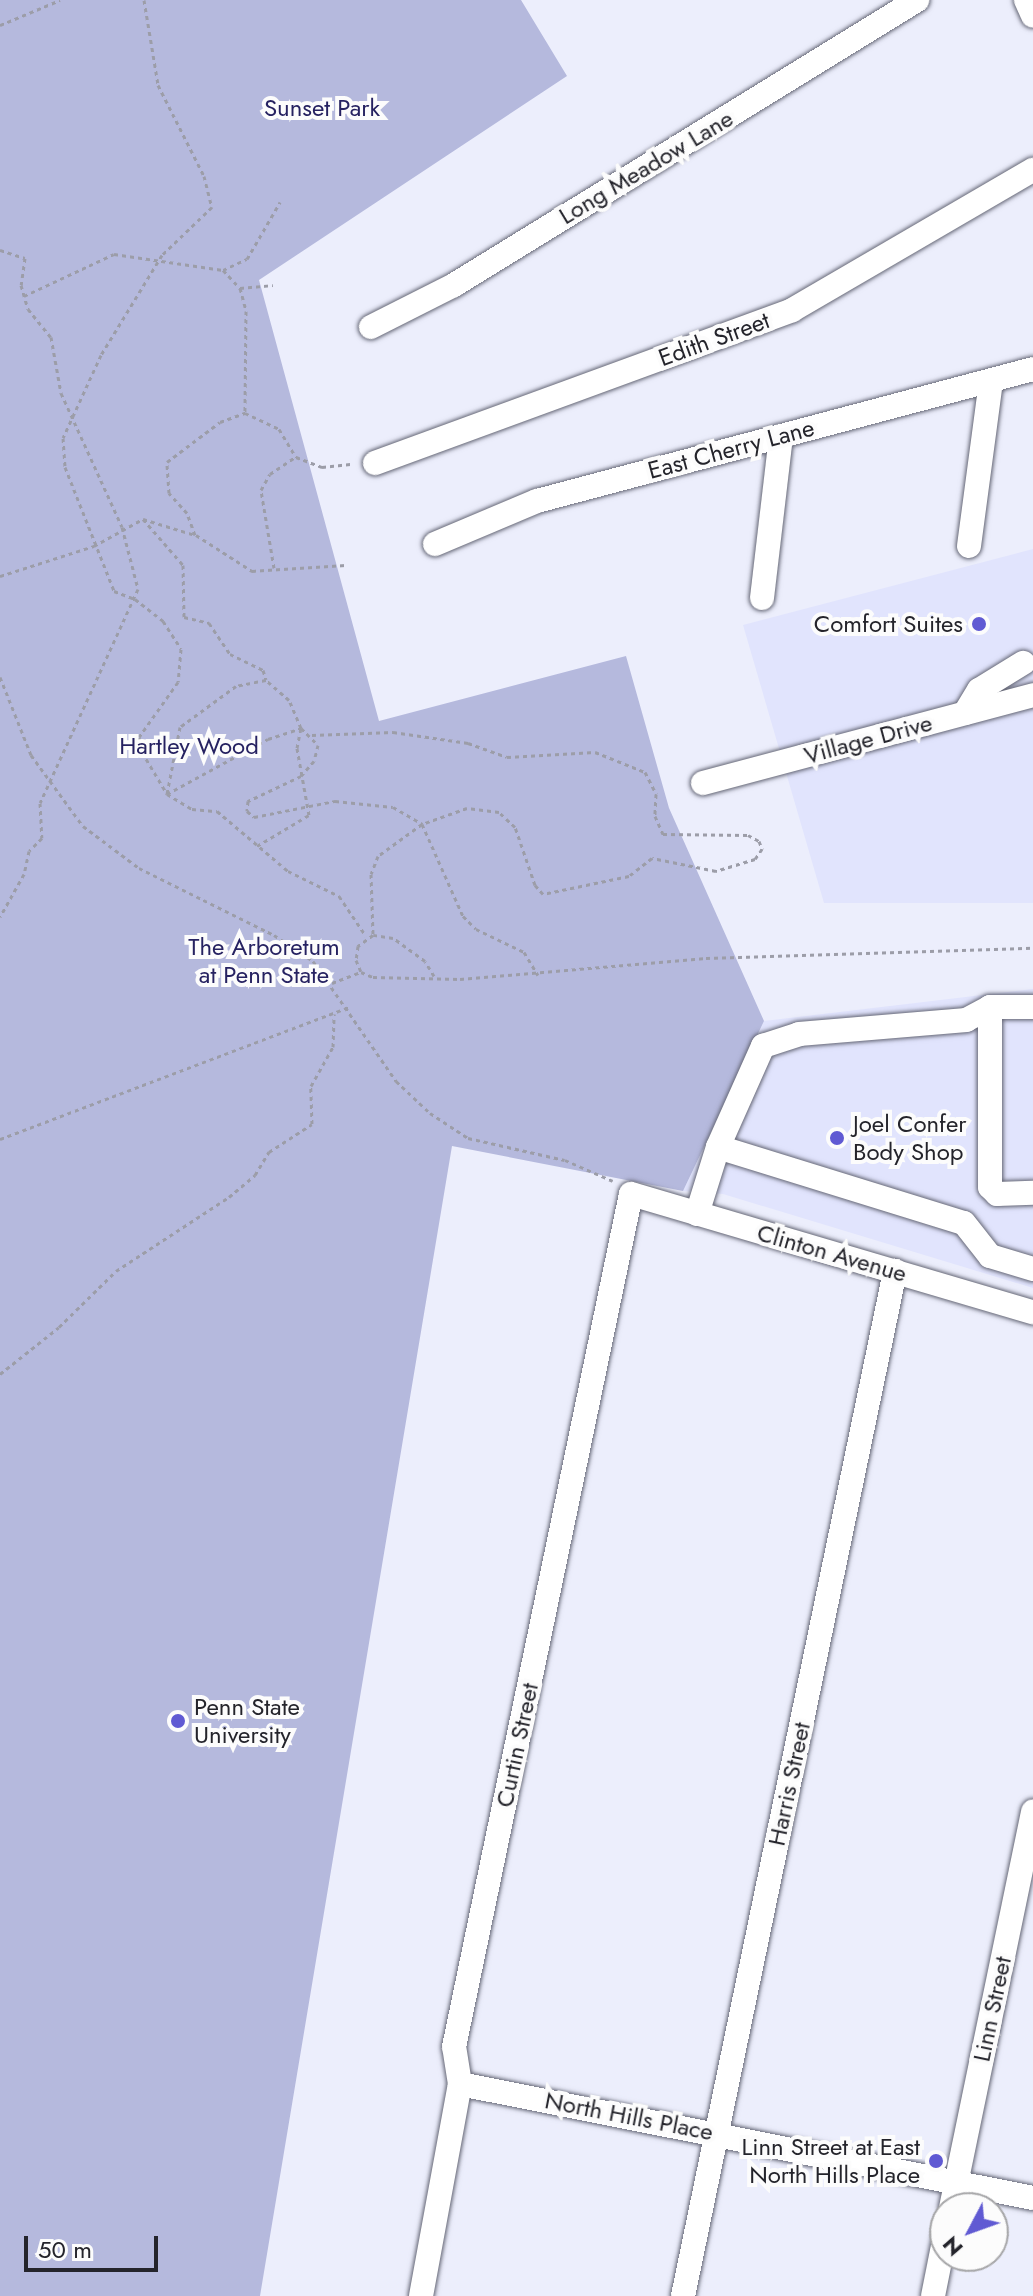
<!DOCTYPE html>
<style>
body{margin:0}
#map{position:relative;width:1033px;height:2296px;overflow:hidden;background:#eceefc;font-family:Jost,sans-serif}
div>[style]{position:absolute}
[style*='--x']{left:calc(var(--x)*1px);top:calc(var(--y)*1px);width:calc(var(--w)*1px);rotate:calc(var(--a)*1deg)}
.built>*{inset:0;background:#e1e4fd}
.green>*{inset:0;background:#b5b9dd}
.path>*{height:3px;margin-top:-1.5px;transform-origin:0;background:repeating-linear-gradient(90deg,#9c9da8 0 4px,transparent 0 8px)}
.roads{filter:drop-shadow(0 0 2px #656776) drop-shadow(0 0 2px #656776)}
.minor>*{height:24px;margin:-12px;padding:0 12px;transform-origin:12px;border-radius:12px;background:#fff}
.dots>*{width:22px;height:22px;translate:-50% -50%;box-sizing:border-box;border:4px solid #fcfcfc;border-radius:50%}
span{translate:-50% -50%;white-space:nowrap;text-align:center;line-height:1.15;-webkit-text-stroke:8px #fcfcfc;paint-order:stroke}
.park-label{font-size:24px;color:#262261}
.street-label{font-size:24px;color:#24242b}
.poi-label{font-size:24px;color:#24242b}
.right{translate:-100% -50%;text-align:right}
.left{translate:0 -50%;text-align:left}
.north{position:absolute;left:929px;top:2192px;width:80px;height:80px;box-sizing:border-box;background:#fcfcfc;border:2px solid #a6a6a8;border-radius:50%;rotate:229deg;font-size:22px;font-weight:700;line-height:32px;text-align:center;color:#24242b}
.north::after{content:'';display:block;margin:auto;width:28px;height:36px;background:#605ad3;clip-path:polygon(50% 0,100% 100%,50% 72%,0 100%)}
.scale{position:absolute;left:24px;top:2236px;width:134px;height:36px;box-sizing:border-box;border:4px solid #24242b;border-top:0;padding-left:10px;font-size:24px;line-height:28px;white-space:nowrap;color:#24242b;-webkit-text-stroke:6px #fcfcfc;paint-order:stroke}
</style>
<div id="map">
<div class="built">
<i style="clip-path:polygon(1033px 549px,1033px 903px,824px 903px,743px 625px)"></i>
<i style="clip-path:polygon(1033px 989px,1033px 1288px,723px 1194px,683px 1191px,764px 1021px)"></i>
</div>
<div class="green">
<i style="clip-path:polygon(0 0,521px 0,567px 76px,259px 280px,379px 721px,626px 656px,669px 808px,764px 1021px,683px 1191px,452px 1146px,260px 2296px,0 2296px)"></i>
</div>
<div class="path">
<i style="--x:144;--y:0;--w:86;--a:80.6"></i>
<i style="--x:158;--y:85;--w:102;--a:63.2"></i>
<i style="--x:204;--y:176;--w:32;--a:76"></i>
<i style="--x:212;--y:207;--w:69;--a:136.2"></i>
<i style="--x:162;--y:255;--w:117;--a:121.4"></i>
<i style="--x:101;--y:355;--w:91;--a:114.6"></i>
<i style="--x:63;--y:438;--w:29;--a:86"></i>
<i style="--x:65;--y:467;--w:133;--a:68.4"></i>
<i style="--x:114;--y:591;--w:22;--a:21"></i>
<i style="--x:135;--y:599;--w:36;--a:38"></i>
<i style="--x:163;--y:621;--w:33;--a:57"></i>
<i style="--x:181;--y:649;--w:33;--a:95"></i>
<i style="--x:178;--y:682;--w:67;--a:125.3"></i>
<i style="--x:139;--y:737;--w:15;--a:79"></i>
<i style="--x:142;--y:752;--w:49;--a:59.2"></i>
<i style="--x:167;--y:794;--w:115;--a:-28.6"></i>
<i style="--x:268;--y:739;--w:35;--a:-18"></i>
<i style="--x:301;--y:728;--w:24;--a:45"></i>
<i style="--x:318;--y:745;--w:16;--a:104"></i>
<i style="--x:314;--y:761;--w:20;--a:131"></i>
<i style="--x:301;--y:776;--w:59;--a:154.7"></i>
<i style="--x:248;--y:801;--w:10;--a:96"></i>
<i style="--x:247;--y:811;--w:9;--a:41"></i>
<i style="--x:254;--y:817;--w:83;--a:-11.2"></i>
<i style="--x:335;--y:801;--w:58;--a:5.9"></i>
<i style="--x:393;--y:807;--w:34;--a:30"></i>
<i style="--x:422;--y:824;--w:54;--a:144"></i>
<i style="--x:378;--y:856;--w:19;--a:111"></i>
<i style="--x:371;--y:874;--w:61;--a:88.1"></i>
<i style="--x:0;--y:25;--w:65;--a:-22.6"></i>
<i style="--x:0;--y:250;--w:26;--a:18"></i>
<i style="--x:25;--y:258;--w:27;--a:98"></i>
<i style="--x:21;--y:285;--w:25;--a:74"></i>
<i style="--x:28;--y:309;--w:36;--a:51"></i>
<i style="--x:51;--y:337;--w:57;--a:79.9"></i>
<i style="--x:61;--y:393;--w:147;--a:65.5"></i>
<i style="--x:122;--y:527;--w:64;--a:75.5"></i>
<i style="--x:138;--y:589;--w:235;--a:114.6"></i>
<i style="--x:40;--y:803;--w:35;--a:87"></i>
<i style="--x:42;--y:838;--w:18;--a:135"></i>
<i style="--x:29;--y:851;--w:24;--a:102"></i>
<i style="--x:24;--y:874;--w:49;--a:119.2"></i>
<i style="--x:223;--y:270;--w:25;--a:47"></i>
<i style="--x:240;--y:288;--w:24;--a:75"></i>
<i style="--x:246;--y:311;--w:102;--a:90.6"></i>
<i style="--x:245;--y:413;--w:38;--a:25"></i>
<i style="--x:279;--y:429;--w:33;--a:59"></i>
<i style="--x:296;--y:457;--w:28;--a:21"></i>
<i style="--x:322;--y:467;--w:31;--a:-6"></i>
<i style="--x:240;--y:288;--w:33;--a:-5"></i>
<i style="--x:24;--y:296;--w:99;--a:-25"></i>
<i style="--x:114;--y:254;--w:110;--a:8.4"></i>
<i style="--x:223;--y:270;--w:26;--a:-25"></i>
<i style="--x:247;--y:259;--w:66;--a:-59.9"></i>
<i style="--x:143;--y:519;--w:61;--a:49"></i>
<i style="--x:183;--y:565;--w:52;--a:88.9"></i>
<i style="--x:184;--y:617;--w:26;--a:13"></i>
<i style="--x:209;--y:623;--w:37;--a:56"></i>
<i style="--x:230;--y:654;--w:37;--a:26"></i>
<i style="--x:263;--y:670;--w:10;--a:73"></i>
<i style="--x:266;--y:680;--w:31;--a:169"></i>
<i style="--x:236;--y:686;--w:69;--a:143.8"></i>
<i style="--x:180;--y:727;--w:68;--a:101"></i>
<i style="--x:167;--y:794;--w:29;--a:31"></i>
<i style="--x:192;--y:809;--w:25;--a:5"></i>
<i style="--x:217;--y:811;--w:93;--a:40.2"></i>
<i style="--x:288;--y:871;--w:57;--a:26.1"></i>
<i style="--x:339;--y:896;--w:48;--a:56"></i>
<i style="--x:196;--y:535;--w:67;--a:32.7"></i>
<i style="--x:252;--y:571;--w:94;--a:-3.7"></i>
<i style="--x:274;--y:568;--w:79;--a:-99.5"></i>
<i style="--x:261;--y:490;--w:18;--a:-61"></i>
<i style="--x:270;--y:474;--w:30;--a:-34"></i>
<i style="--x:0;--y:576;--w:99;--a:-17.7"></i>
<i style="--x:94;--y:546;--w:56;--a:-28.9"></i>
<i style="--x:143;--y:519;--w:54;--a:17.1"></i>
<i style="--x:195;--y:535;--w:23;--a:-110"></i>
<i style="--x:187;--y:513;--w:27;--a:-132"></i>
<i style="--x:169;--y:493;--w:31;--a:-94"></i>
<i style="--x:167;--y:462;--w:66;--a:-37"></i>
<i style="--x:220;--y:422;--w:27;--a:-20"></i>
<i style="--x:0;--y:677;--w:84;--a:68.3"></i>
<i style="--x:31;--y:755;--w:88;--a:53.8"></i>
<i style="--x:83;--y:826;--w:70;--a:36.9"></i>
<i style="--x:139;--y:868;--w:151;--a:26.4"></i>
<i style="--x:274;--y:935;--w:47;--a:33.7"></i>
<i style="--x:313;--y:961;--w:146;--a:55.3"></i>
<i style="--x:396;--y:1081;--w:47;--a:43.3"></i>
<i style="--x:430;--y:1113;--w:45;--a:33.3"></i>
<i style="--x:468;--y:1138;--w:99;--a:12.8"></i>
<i style="--x:565;--y:1160;--w:52;--a:23.6"></i>
<i style="--x:312;--y:735;--w:81;--a:-2.1"></i>
<i style="--x:393;--y:732;--w:76;--a:8.3"></i>
<i style="--x:468;--y:743;--w:41;--a:19.7"></i>
<i style="--x:507;--y:757;--w:88;--a:-3.3"></i>
<i style="--x:595;--y:752;--w:54;--a:21.8"></i>
<i style="--x:645;--y:772;--w:25;--a:63"></i>
<i style="--x:656;--y:794;--w:22;--a:93"></i>
<i style="--x:655;--y:816;--w:20;--a:66"></i>
<i style="--x:663;--y:834;--w:85;--a:0.7"></i>
<i style="--x:748;--y:835;--w:13;--a:29"></i>
<i style="--x:759;--y:841;--w:9;--a:69"></i>
<i style="--x:762;--y:849;--w:12;--a:125"></i>
<i style="--x:755;--y:859;--w:41;--a:162.9"></i>
<i style="--x:716;--y:871;--w:65;--a:-168.5"></i>
<i style="--x:652;--y:858;--w:29;--a:142"></i>
<i style="--x:629;--y:876;--w:88;--a:168.2"></i>
<i style="--x:543;--y:894;--w:12;--a:-132"></i>
<i style="--x:535;--y:885;--w:61;--a:-109"></i>
<i style="--x:515;--y:827;--w:22;--a:-137"></i>
<i style="--x:499;--y:812;--w:32;--a:-173"></i>
<i style="--x:467;--y:808;--w:48;--a:160.4"></i>
<i style="--x:422;--y:824;--w:101;--a:66"></i>
<i style="--x:463;--y:916;--w:18;--a:45"></i>
<i style="--x:476;--y:929;--w:53;--a:25.6"></i>
<i style="--x:524;--y:952;--w:27;--a:59"></i>
<i style="--x:257;--y:846;--w:61;--a:-30.8"></i>
<i style="--x:309;--y:815;--w:68;--a:-100.2"></i>
<i style="--x:297;--y:748;--w:20;--a:-79"></i>
<i style="--x:301;--y:728;--w:30;--a:-113"></i>
<i style="--x:289;--y:700;--w:30;--a:-139"></i>
<i style="--x:434;--y:976;--w:17;--a:-121"></i>
<i style="--x:425;--y:961;--w:39;--a:-144"></i>
<i style="--x:393;--y:938;--w:20;--a:-171"></i>
<i style="--x:373;--y:935;--w:19;--a:144"></i>
<i style="--x:358;--y:946;--w:14;--a:98"></i>
<i style="--x:356;--y:960;--w:13;--a:67"></i>
<i style="--x:361;--y:972;--w:13;--a:23"></i>
<i style="--x:373;--y:977;--w:87;--a:1.3"></i>
<i style="--x:460;--y:979;--w:247;--a:-4.9"></i>
<i style="--x:706;--y:958;--w:327;--a:-1.8"></i>
<i style="--x:332;--y:983;--w:31;--a:-21"></i>
<i style="--x:0;--y:1139;--w:373;--a:-20.7"></i>
<i style="--x:0;--y:1374;--w:75;--a:-38.5"></i>
<i style="--x:59;--y:1327;--w:80;--a:-44.5"></i>
<i style="--x:116;--y:1271;--w:135;--a:-33.2"></i>
<i style="--x:229;--y:1197;--w:34;--a:-40"></i>
<i style="--x:255;--y:1175;--w:27;--a:-59"></i>
<i style="--x:269;--y:1152;--w:51;--a:-33.1"></i>
<i style="--x:312;--y:1124;--w:38;--a:-92"></i>
<i style="--x:311;--y:1086;--w:45;--a:-60.6"></i>
<i style="--x:333;--y:1047;--w:33;--a:-88"></i>
</div>
<div class="roads">
<div class="minor">
<i style="--x:1026;--y:0;--w:17;--a:66"></i>
<i style="--x:371;--y:327;--w:93;--a:-26.8"></i>
<i style="--x:454;--y:285;--w:544;--a:-31.61"></i>
<i style="--x:375;--y:463;--w:444;--a:-20.1"></i>
<i style="--x:792;--y:310;--w:279;--a:-30.2"></i>
<i style="--x:435;--y:544;--w:111;--a:-22.9"></i>
<i style="--x:537;--y:501;--w:513;--a:-14.9"></i>
<i style="--x:969;--y:546;--w:166;--a:-82.4"></i>
<i style="--x:762;--y:598;--w:163;--a:-83.3"></i>
<i style="--x:965;--y:713;--w:27;--a:-59"></i>
<i style="--x:979;--y:690;--w:52;--a:-31.5"></i>
<i style="--x:703;--y:783;--w:342;--a:-14.9"></i>
<i style="--x:990;--y:1007;--w:180;--a:90"></i>
<i style="--x:990;--y:1187;--w:10;--a:45"></i>
<i style="--x:997;--y:1194;--w:36;--a:-2"></i>
<i style="--x:718;--y:1147;--w:257;--a:17.2"></i>
<i style="--x:964;--y:1223;--w:42;--a:51.8"></i>
<i style="--x:990;--y:1256;--w:45;--a:16.8"></i>
<i style="--x:697;--y:1214;--w:70;--a:-72.6"></i>
<i style="--x:718;--y:1147;--w:111;--a:-66"></i>
<i style="--x:763;--y:1046;--w:38;--a:-18"></i>
<i style="--x:799;--y:1034;--w:168;--a:-4.8"></i>
<i style="--x:966;--y:1020;--w:27;--a:-28"></i>
<i style="--x:990;--y:1007;--w:43;--a:0"></i>
<i style="--x:460;--y:2084;--w:584;--a:11.25"></i>
<i style="--x:951;--y:2208;--w:405;--a:-78.3"></i>
<i style="--x:421;--y:2296;--w:216;--a:-79.6"></i>
<i style="--x:460;--y:2084;--w:37;--a:-99"></i>
<i style="--x:454;--y:2047;--w:871;--a:-78.28"></i>
<i style="--x:631;--y:1194;--w:419;--a:16.4"></i>
<i style="--x:683;--y:2296;--w:1047;--a:-78.31"></i>
<i style="--x:933;--y:2296;--w:61;--a:-78.7"></i>
</div>
</div>
<div class="dots">
<i style="left:979px;top:624px;background:#605ad3"></i>
<i style="left:837px;top:1138px;background:#605ad3"></i>
<i style="left:178px;top:1721px;background:#605ad3"></i>
<i style="left:936px;top:2161px;background:#605ad3"></i>
</div>
<div class="park-label">
<span style="left:322px;top:108px">Sunset Park</span>
<span style="left:189px;top:746px">Hartley Wood</span>
<span style="left:264px;top:961px">The Arboretum<br>at Penn State</span>
</div>
<div class="street-label">
<span style="left:646px;top:167px;rotate:-31deg">Long Meadow Lane</span>
<span style="left:714px;top:339px;rotate:-20deg">Edith Street</span>
<span style="left:731px;top:449px;rotate:-15deg">East Cherry Lane</span>
<span style="left:868px;top:739px;rotate:-15deg">Village Drive</span>
<span style="left:832px;top:1253px;rotate:16deg">Clinton Avenue</span>
<span style="left:517px;top:1745px;rotate:-78deg">Curtin Street</span>
<span style="left:789px;top:1784px;rotate:-78deg">Harris Street</span>
<span style="left:992px;top:2009px;rotate:-78deg">Linn Street</span>
<span style="left:629px;top:2116px;rotate:11deg">North Hills Place</span>
</div>
<div class="poi-label">
<span class="right" style="left:963px;top:624px">Comfort Suites</span>
<span class="left" style="left:853px;top:1138px">Joel Confer<br>Body Shop</span>
<span class="left" style="left:194px;top:1721px">Penn State<br>University</span>
<span class="right" style="left:920px;top:2161px">Linn Street at East<br>North Hills Place</span>
</div>
<div class="north">N</div>
<div class="scale">50 m</div>
</div>
